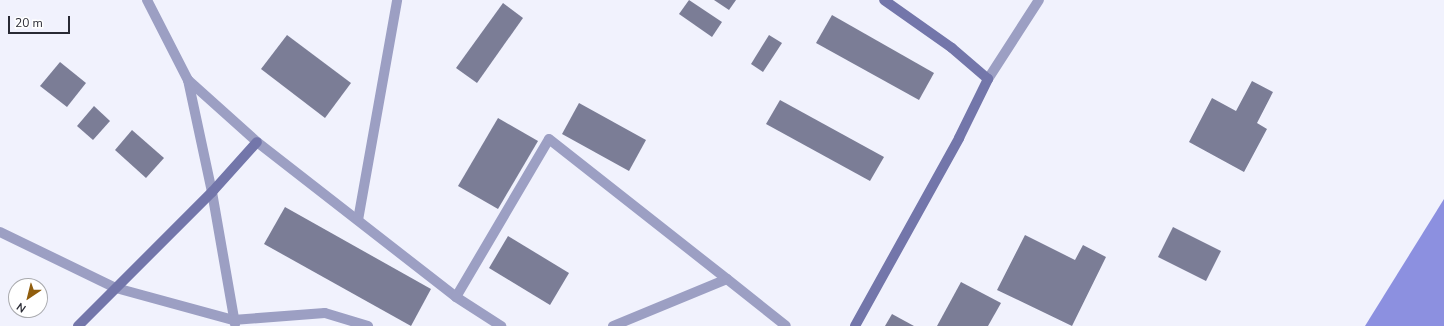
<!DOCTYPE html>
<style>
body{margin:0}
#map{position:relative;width:1444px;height:326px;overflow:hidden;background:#f1f2fd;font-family:"Nunito Sans",sans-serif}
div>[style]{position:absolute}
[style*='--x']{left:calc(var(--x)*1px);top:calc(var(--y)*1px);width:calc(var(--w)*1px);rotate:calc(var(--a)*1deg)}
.water>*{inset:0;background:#8c90e0}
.building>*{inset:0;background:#7b7d96}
.street>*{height:10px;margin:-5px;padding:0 5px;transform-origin:5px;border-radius:5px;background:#9c9fc3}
.secondary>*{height:10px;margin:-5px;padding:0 5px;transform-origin:5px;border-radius:5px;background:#7376aa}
span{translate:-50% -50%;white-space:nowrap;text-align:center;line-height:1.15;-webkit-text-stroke:3px #fff;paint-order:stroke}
.north{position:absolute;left:8px;top:278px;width:40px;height:40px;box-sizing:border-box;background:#fff;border:1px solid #a9aaae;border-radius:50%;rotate:215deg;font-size:11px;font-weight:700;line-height:16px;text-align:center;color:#292a34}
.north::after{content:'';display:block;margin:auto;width:14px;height:18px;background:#905d0d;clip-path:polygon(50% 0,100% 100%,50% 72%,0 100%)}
.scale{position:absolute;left:8px;top:16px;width:62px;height:18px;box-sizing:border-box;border:2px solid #292a34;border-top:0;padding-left:5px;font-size:12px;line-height:14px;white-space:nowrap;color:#292a34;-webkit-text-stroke:3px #fff;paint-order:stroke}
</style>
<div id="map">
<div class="water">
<i style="clip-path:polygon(1444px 199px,1444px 326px,1365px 326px)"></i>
</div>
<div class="building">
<i style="clip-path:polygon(689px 0,722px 22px,712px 37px,679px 14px)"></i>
<i style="clip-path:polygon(714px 0,736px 0,729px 10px)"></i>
<i style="clip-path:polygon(503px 3px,523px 18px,477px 83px,456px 68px)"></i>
<i style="clip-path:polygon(832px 15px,934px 73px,919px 100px,816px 43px)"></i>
<i style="clip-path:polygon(287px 35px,351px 83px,325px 118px,261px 69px)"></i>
<i style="clip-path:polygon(769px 35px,782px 43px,763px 72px,751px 64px)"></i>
<i style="clip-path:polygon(60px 62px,86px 83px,67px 107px,40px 86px)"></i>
<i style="clip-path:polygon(1252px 81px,1273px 92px,1257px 123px,1267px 129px,1244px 172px,1189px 142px,1212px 98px,1236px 111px)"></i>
<i style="clip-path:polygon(780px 100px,884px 157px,870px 181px,766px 124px)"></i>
<i style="clip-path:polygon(579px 103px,646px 140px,629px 171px,562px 134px)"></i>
<i style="clip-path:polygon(94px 106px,110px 121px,93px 140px,77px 126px)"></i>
<i style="clip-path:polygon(498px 118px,538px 141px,498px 209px,458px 186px)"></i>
<i style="clip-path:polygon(132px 130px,164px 158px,146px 178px,115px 150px)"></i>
<i style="clip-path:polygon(285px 207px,431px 289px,411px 326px,264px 244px)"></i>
<i style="clip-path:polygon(1173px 227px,1221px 251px,1206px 281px,1158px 257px)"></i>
<i style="clip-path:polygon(1025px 235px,1075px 260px,1083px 245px,1106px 257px,1072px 326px,997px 290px)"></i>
<i style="clip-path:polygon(508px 236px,569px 273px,550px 305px,489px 268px)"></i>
<i style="clip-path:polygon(961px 282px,1001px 303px,988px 326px,937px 326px)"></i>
<i style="clip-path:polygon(892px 314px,914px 326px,885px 326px)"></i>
</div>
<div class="street">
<i style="--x:147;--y:0;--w:90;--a:62.9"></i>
<i style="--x:188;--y:80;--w:93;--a:41.9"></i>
<i style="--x:257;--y:142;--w:252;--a:37.9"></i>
<i style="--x:456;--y:297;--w:54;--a:32.8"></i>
<i style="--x:988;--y:79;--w:94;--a:-57.2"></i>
<i style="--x:188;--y:80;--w:115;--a:77.9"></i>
<i style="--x:212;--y:192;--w:134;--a:80.1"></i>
<i style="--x:358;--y:220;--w:223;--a:-79.9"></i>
<i style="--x:0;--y:232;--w:129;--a:25.8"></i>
<i style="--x:116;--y:288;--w:121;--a:15.3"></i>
<i style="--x:233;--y:320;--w:92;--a:-4.4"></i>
<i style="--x:325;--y:313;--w:45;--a:16.8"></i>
<i style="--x:456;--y:297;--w:183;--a:-59.5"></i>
<i style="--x:549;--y:139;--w:226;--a:38.2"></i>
<i style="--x:613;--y:326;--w:123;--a:-22.4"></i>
<i style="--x:727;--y:279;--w:75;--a:38.5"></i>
</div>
<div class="secondary">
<i style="--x:78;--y:326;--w:190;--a:-45"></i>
<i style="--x:212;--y:192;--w:67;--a:-48"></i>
<i style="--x:855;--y:326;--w:215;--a:-61"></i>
<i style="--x:959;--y:138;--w:66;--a:-63.8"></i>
<i style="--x:988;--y:79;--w:48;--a:-139.3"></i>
<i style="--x:952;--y:48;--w:83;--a:-144.8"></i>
</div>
<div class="north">N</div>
<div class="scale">20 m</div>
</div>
